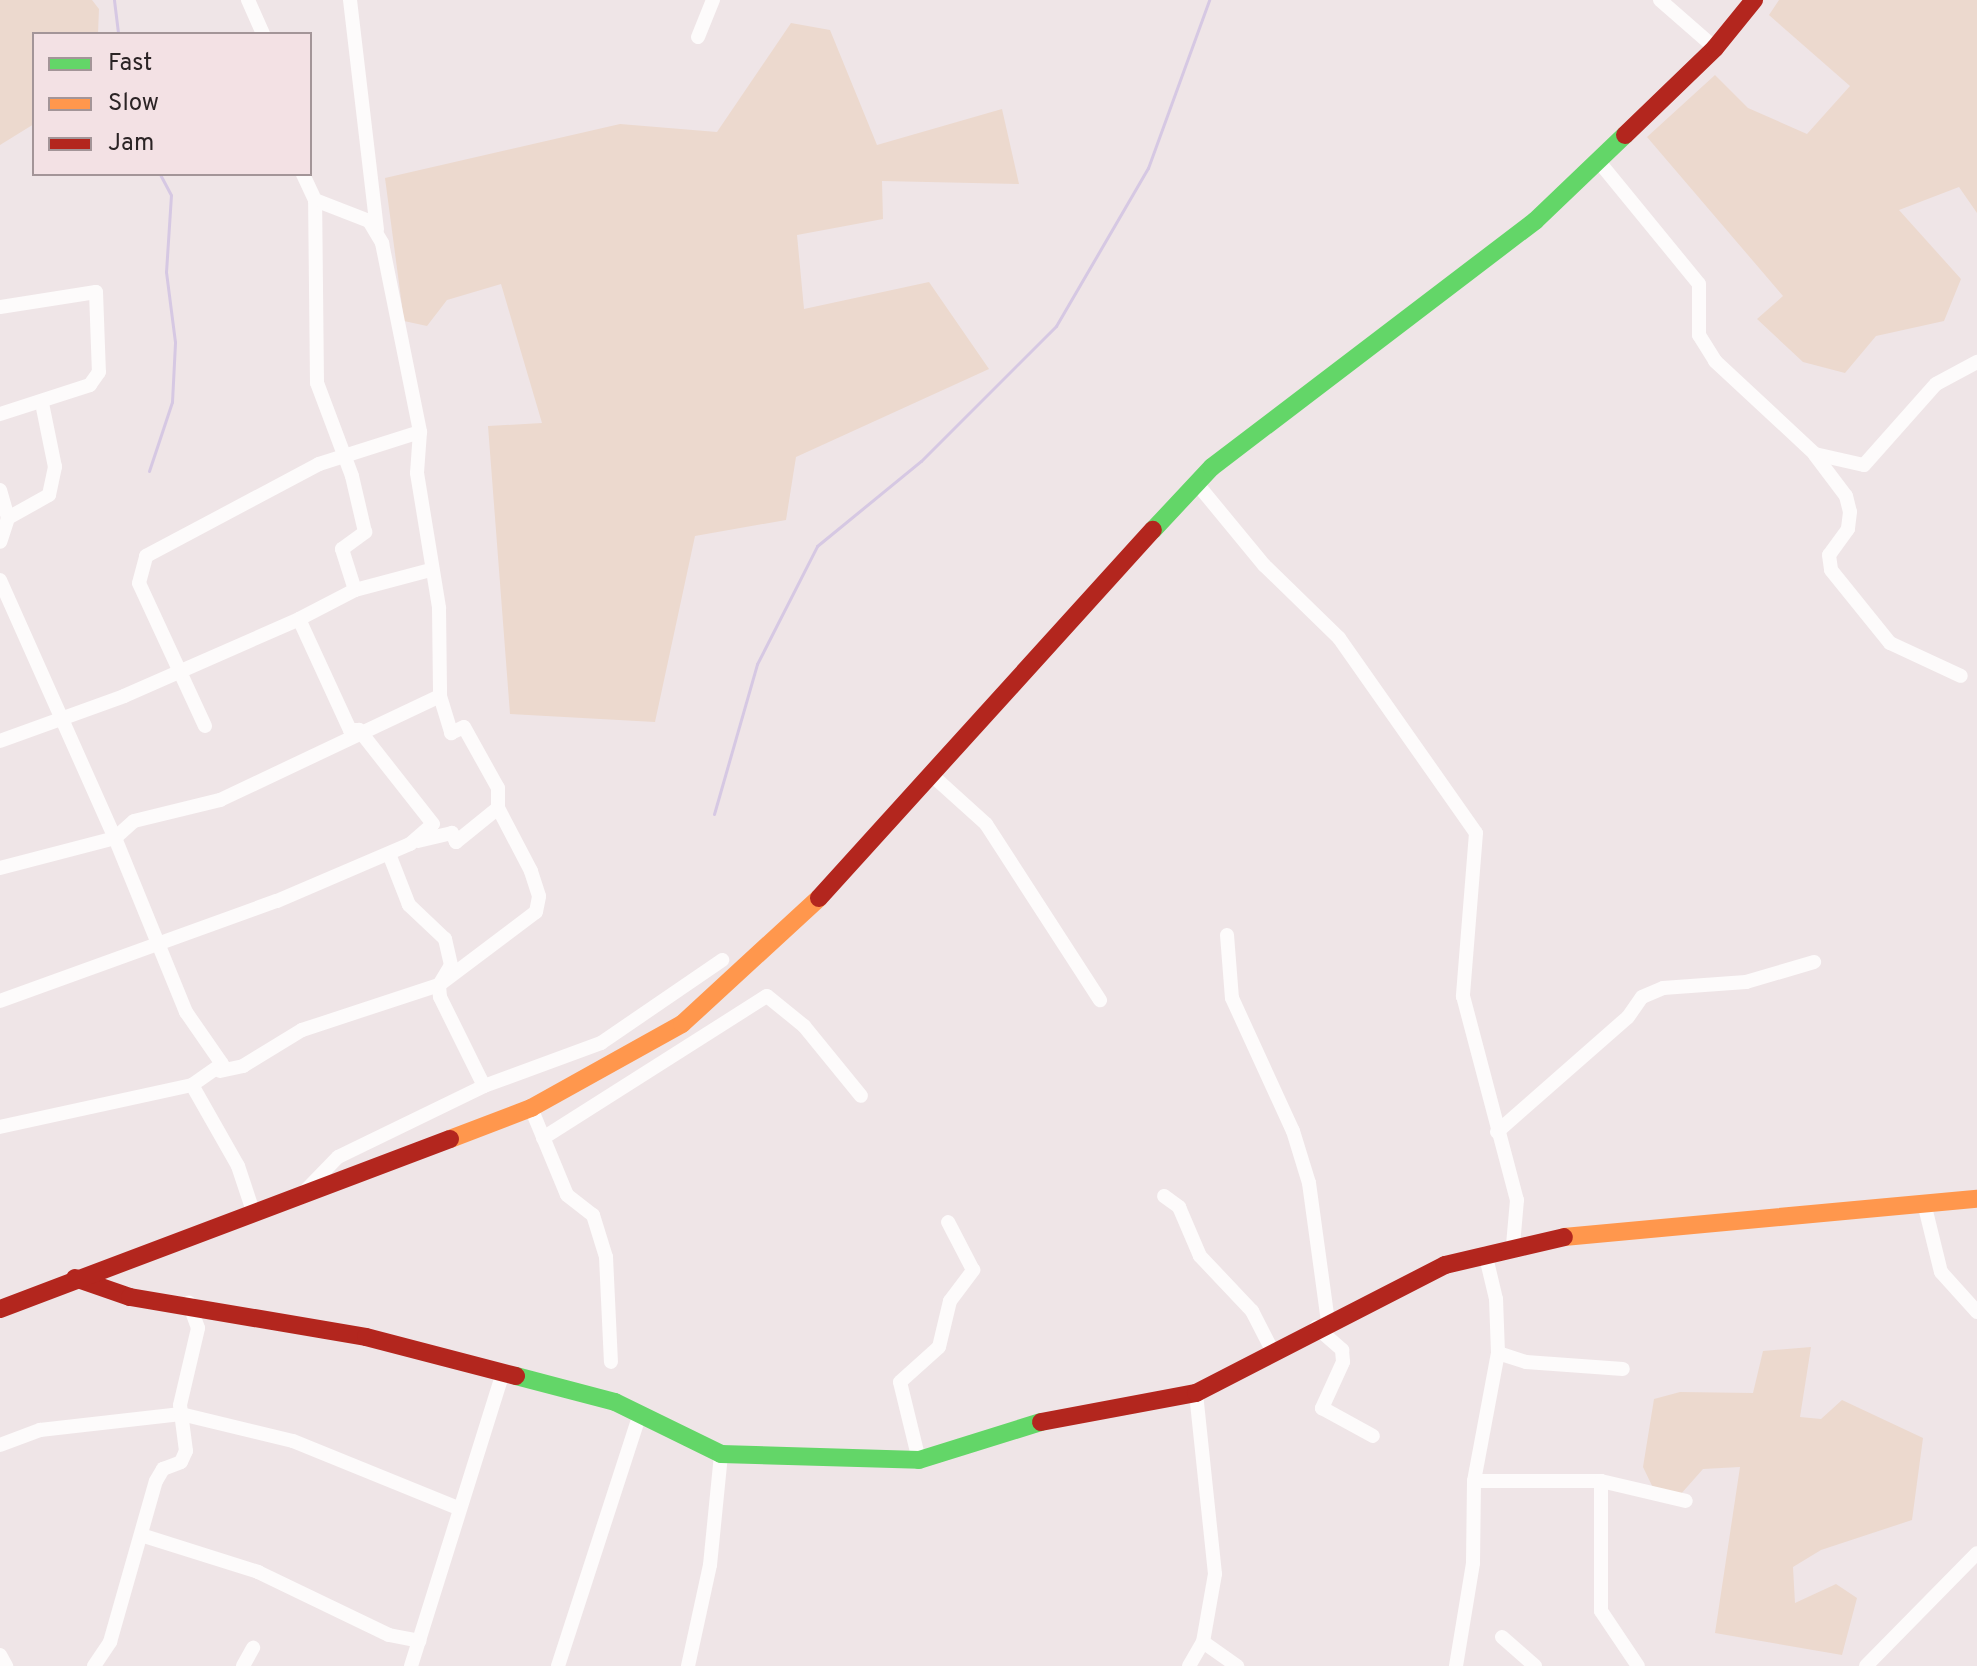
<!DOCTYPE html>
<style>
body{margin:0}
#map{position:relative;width:1977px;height:1666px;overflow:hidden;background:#efe5e7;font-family:Overpass,sans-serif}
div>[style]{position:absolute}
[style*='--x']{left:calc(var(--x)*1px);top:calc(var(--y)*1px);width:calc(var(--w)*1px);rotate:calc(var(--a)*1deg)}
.green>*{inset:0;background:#ecd9ce}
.stream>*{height:3px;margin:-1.5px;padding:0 1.5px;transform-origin:1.5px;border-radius:1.5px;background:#d6c8e3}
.street>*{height:14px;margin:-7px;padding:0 7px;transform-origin:7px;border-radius:7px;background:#fdfbfb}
.fast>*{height:18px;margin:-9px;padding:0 9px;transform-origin:9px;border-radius:9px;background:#63d668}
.slow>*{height:18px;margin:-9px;padding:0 9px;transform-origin:9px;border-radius:9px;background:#ff974d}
.jam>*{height:18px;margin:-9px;padding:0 9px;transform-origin:9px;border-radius:9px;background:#b3261e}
span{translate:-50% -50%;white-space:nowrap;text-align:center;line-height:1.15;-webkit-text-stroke:8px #f3e1e4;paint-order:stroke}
.legend{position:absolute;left:32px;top:32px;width:280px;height:144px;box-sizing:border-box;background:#f3e1e4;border:2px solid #a39598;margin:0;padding:10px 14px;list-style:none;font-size:24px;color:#2b2425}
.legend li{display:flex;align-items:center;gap:16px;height:40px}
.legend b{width:40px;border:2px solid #a39598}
</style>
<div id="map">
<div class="green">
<i style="clip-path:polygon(0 0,92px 0,99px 9px,98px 34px,34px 34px,34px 124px,0 145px)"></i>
<i style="clip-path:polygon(1779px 0,1977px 0,1977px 213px,1959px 187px,1899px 210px,1961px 279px,1944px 321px,1876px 336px,1845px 373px,1803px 362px,1757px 319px,1783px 296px,1647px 137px,1715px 75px,1748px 108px,1807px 134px,1850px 86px,1769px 15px)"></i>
<i style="clip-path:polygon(791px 23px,830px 30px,877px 145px,1002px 109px,1019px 184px,882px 181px,883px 219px,797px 235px,804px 309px,929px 282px,989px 369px,796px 457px,786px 520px,695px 536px,655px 722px,510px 714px,488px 426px,542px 423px,501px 284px,447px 300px,427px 326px,404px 321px,385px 178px,620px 124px,717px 132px)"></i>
<i style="clip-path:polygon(1811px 1347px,1800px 1417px,1821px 1419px,1842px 1400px,1923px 1438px,1912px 1520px,1821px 1550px,1793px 1567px,1795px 1603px,1836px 1584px,1857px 1598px,1842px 1655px,1715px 1633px,1740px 1467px,1703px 1469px,1680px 1495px,1656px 1494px,1643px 1467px,1654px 1399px,1680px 1392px,1753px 1393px,1763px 1351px)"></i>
</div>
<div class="stream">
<i style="--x:114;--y:0;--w:34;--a:83"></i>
<i style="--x:149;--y:471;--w:73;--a:-71.6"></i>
<i style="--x:172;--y:402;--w:60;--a:-87.1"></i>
<i style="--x:175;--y:342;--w:71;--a:-97.3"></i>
<i style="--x:166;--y:272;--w:77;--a:-86.3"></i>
<i style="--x:171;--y:195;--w:24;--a:-118"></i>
<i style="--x:714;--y:814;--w:156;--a:-74"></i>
<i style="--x:757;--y:664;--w:132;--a:-63"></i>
<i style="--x:817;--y:546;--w:134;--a:-39.3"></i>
<i style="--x:921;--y:461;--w:191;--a:-45"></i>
<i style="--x:1056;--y:326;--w:183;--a:-59.8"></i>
<i style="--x:1148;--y:168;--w:179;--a:-70"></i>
</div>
<div class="street">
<i style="--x:248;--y:0;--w:37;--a:66"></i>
<i style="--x:350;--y:0;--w:231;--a:83.3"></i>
<i style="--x:1660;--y:0;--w:73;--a:41.1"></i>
<i style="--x:698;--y:37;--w:40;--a:-68"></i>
<i style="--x:1600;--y:163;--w:156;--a:50.7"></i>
<i style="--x:1699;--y:284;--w:51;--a:90"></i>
<i style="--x:1699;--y:335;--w:31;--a:58"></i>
<i style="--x:1715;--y:361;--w:137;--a:42.9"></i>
<i style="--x:1815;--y:454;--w:50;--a:12.7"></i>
<i style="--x:1864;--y:465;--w:108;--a:-48.4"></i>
<i style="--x:1936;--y:384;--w:47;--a:-28.2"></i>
<i style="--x:315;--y:200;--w:58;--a:21.3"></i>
<i style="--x:369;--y:221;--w:26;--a:59"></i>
<i style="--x:382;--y:243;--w:193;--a:78.6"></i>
<i style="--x:420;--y:432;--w:41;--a:94.2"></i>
<i style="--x:417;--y:473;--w:137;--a:80.7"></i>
<i style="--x:439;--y:608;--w:88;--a:89.3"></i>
<i style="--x:440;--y:696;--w:39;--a:73"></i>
<i style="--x:451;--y:733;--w:14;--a:-25"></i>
<i style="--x:464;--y:727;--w:70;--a:60.9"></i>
<i style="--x:498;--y:788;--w:20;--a:90"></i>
<i style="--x:498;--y:808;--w:54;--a:141"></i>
<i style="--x:456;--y:842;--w:10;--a:-114"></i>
<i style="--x:452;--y:833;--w:35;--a:167"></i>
<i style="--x:0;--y:307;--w:97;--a:-8.9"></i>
<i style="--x:96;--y:292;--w:80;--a:87.9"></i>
<i style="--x:99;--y:372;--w:16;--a:125"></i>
<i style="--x:90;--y:385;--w:95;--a:162.1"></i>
<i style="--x:1815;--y:455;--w:51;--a:52.9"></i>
<i style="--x:1846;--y:496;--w:16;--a:76"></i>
<i style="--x:1850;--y:512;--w:17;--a:97"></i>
<i style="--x:1848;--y:529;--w:32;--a:126"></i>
<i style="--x:1829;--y:555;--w:15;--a:82"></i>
<i style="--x:1831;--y:570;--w:94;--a:51.1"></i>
<i style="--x:1890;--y:643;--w:78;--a:24.9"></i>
<i style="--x:1198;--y:485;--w:104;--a:50.5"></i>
<i style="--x:1264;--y:565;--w:105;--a:44.2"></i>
<i style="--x:1339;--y:638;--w:238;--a:54.9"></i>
<i style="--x:1476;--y:833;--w:164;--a:94.6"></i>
<i style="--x:1463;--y:996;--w:211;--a:75.2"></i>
<i style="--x:1517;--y:1200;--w:45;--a:95.1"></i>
<i style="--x:0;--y:490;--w:29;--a:74"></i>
<i style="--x:8;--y:518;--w:25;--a:108"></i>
<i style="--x:8;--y:518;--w:47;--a:-29.3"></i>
<i style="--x:49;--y:495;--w:29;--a:-78"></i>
<i style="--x:55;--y:467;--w:65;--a:-101.5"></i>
<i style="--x:0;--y:580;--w:282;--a:66"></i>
<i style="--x:115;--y:838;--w:25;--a:-42"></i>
<i style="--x:134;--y:821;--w:89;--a:-13.7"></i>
<i style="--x:220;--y:800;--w:243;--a:-25.3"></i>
<i style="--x:355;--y:590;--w:78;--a:-14.9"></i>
<i style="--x:205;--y:726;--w:157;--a:-114.8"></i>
<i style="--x:139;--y:583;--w:28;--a:-75"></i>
<i style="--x:146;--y:556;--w:196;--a:-28"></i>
<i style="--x:319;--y:464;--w:106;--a:-17.6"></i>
<i style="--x:0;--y:741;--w:132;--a:-19.9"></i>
<i style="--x:124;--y:696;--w:191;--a:-23.7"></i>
<i style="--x:934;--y:777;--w:70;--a:42.1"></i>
<i style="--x:986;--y:824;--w:210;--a:57.1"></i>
<i style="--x:0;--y:868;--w:119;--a:-14.6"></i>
<i style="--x:115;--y:838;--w:188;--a:67.8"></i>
<i style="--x:186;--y:1012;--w:63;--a:55.3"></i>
<i style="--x:222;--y:1064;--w:37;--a:145"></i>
<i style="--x:192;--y:1085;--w:197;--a:167.7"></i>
<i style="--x:1227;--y:935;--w:63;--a:85.5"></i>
<i style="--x:1232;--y:998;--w:146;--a:65.4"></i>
<i style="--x:1293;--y:1131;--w:54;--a:72.9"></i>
<i style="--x:1309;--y:1183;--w:139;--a:82.2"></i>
<i style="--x:0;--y:1001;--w:294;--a:-19.9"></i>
<i style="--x:277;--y:901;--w:145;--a:-23.2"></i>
<i style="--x:410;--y:844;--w:30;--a:-41"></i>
<i style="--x:433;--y:824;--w:120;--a:-128.2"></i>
<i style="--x:359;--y:730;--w:9;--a:180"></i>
<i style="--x:350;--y:730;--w:122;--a:-114.7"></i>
<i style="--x:299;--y:619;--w:63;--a:-27.4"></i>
<i style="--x:355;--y:590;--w:43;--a:-107.6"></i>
<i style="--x:342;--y:549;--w:29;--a:-36"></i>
<i style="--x:365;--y:532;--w:57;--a:-103.1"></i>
<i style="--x:352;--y:476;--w:99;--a:-110.6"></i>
<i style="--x:317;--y:383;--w:183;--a:-90.6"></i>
<i style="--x:315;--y:200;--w:29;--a:-115"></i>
<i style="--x:220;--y:1071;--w:24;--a:-12"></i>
<i style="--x:243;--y:1066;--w:69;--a:-31.4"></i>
<i style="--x:302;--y:1030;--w:144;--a:-18.2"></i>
<i style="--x:439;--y:985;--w:121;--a:-37"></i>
<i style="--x:536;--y:912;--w:16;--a:-79"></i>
<i style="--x:539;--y:896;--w:26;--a:-108"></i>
<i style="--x:531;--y:871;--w:71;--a:-117.6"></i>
<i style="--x:192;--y:1085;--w:93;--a:60.4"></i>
<i style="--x:238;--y:1166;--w:47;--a:71.6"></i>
<i style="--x:484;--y:1086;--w:125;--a:-20.2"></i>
<i style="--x:601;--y:1043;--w:147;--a:-34.4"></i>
<i style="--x:531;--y:1108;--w:94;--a:67.5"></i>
<i style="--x:567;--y:1195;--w:33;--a:38"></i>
<i style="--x:593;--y:1215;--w:44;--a:72.8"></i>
<i style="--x:606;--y:1257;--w:105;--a:87.3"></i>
<i style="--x:1497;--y:1132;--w:174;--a:-41.3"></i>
<i style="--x:1628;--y:1017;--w:24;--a:-55"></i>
<i style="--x:1642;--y:997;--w:23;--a:-23"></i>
<i style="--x:1663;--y:988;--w:83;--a:-4.1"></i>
<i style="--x:1746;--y:982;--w:71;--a:-16.4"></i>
<i style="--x:543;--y:1138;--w:265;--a:-32.4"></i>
<i style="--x:767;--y:996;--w:48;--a:39"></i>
<i style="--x:804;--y:1026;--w:90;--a:50.8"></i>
<i style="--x:305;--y:1191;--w:47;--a:-45.9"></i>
<i style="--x:338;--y:1157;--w:162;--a:-25.9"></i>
<i style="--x:484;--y:1086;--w:99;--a:-116.3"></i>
<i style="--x:440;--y:997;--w:12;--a:-95"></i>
<i style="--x:439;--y:985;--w:23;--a:-59"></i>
<i style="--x:451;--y:965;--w:27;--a:-103"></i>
<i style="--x:445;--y:939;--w:50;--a:-136.6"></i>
<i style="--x:409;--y:905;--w:55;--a:-111.4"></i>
<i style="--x:1164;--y:1196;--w:19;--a:36"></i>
<i style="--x:1179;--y:1207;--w:53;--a:66.8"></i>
<i style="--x:1200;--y:1256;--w:76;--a:46.6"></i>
<i style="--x:1252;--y:1311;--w:44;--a:62.9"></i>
<i style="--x:1924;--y:1203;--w:71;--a:76.2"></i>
<i style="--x:1941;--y:1272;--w:54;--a:48"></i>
<i style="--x:1316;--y:1327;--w:35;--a:41"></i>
<i style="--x:1342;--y:1350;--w:12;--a:85"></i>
<i style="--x:1343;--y:1362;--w:51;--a:114.5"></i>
<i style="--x:1322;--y:1408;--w:58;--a:28.8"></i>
<i style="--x:1498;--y:1353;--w:29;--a:18"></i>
<i style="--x:1526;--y:1362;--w:97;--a:4.1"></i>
<i style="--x:0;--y:1445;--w:43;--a:-20.6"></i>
<i style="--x:40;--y:1430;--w:142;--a:-6.5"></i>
<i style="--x:181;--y:1414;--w:115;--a:13.6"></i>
<i style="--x:293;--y:1441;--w:178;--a:22.1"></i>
<i style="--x:919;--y:1460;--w:80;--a:-103.7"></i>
<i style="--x:900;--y:1382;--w:52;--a:-41.9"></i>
<i style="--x:939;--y:1347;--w:47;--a:-76.6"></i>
<i style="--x:950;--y:1301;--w:39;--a:-53"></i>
<i style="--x:973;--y:1270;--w:54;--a:-117.5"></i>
<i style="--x:1474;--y:1481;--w:127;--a:0"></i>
<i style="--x:1601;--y:1481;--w:87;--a:13.2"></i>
<i style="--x:1601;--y:1481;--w:130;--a:90"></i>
<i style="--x:1601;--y:1611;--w:66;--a:56.1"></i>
<i style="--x:141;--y:1535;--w:123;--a:17.5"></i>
<i style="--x:258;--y:1572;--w:145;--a:25.7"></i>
<i style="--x:389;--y:1635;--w:31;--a:11"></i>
<i style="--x:1502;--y:1637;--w:44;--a:41.3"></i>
<i style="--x:1203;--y:1642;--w:42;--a:35.2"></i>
<i style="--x:0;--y:1655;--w:13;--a:61"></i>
<i style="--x:94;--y:1666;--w:29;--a:-56"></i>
<i style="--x:110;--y:1642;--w:167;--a:-74.1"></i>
<i style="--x:156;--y:1481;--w:14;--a:-60"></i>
<i style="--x:163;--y:1469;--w:19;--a:-21"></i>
<i style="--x:181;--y:1462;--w:12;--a:-66"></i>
<i style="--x:186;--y:1451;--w:46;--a:-97.4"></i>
<i style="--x:180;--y:1405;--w:79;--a:-76.8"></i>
<i style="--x:198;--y:1328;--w:27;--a:-110"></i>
<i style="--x:243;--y:1666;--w:21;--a:-61"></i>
<i style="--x:411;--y:1666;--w:307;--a:-72.6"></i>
<i style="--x:558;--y:1666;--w:265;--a:-72"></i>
<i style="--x:688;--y:1666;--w:103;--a:-77.7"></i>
<i style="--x:710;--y:1565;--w:112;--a:-84.3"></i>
<i style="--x:1189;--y:1666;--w:28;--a:-60"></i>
<i style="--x:1203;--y:1642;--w:69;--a:-80"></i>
<i style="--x:1215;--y:1574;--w:182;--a:-96"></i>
<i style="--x:1456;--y:1666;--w:104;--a:-80.6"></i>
<i style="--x:1473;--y:1563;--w:82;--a:-89.3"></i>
<i style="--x:1474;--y:1481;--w:130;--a:-79.4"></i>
<i style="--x:1498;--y:1353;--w:54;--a:-92.1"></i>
<i style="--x:1496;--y:1299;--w:47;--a:-103.4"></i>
<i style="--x:1866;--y:1666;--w:158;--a:-45.5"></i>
</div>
<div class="fast">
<i style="--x:1153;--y:530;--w:86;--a:-46.9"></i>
<i style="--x:1212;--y:467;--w:406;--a:-37.3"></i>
<i style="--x:1535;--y:221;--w:124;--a:-43.7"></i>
<i style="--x:516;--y:1376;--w:102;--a:14.7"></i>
<i style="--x:615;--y:1402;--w:118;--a:26.1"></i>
<i style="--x:721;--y:1454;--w:198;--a:1.7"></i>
<i style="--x:919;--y:1460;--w:128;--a:-17.3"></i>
</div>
<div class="slow">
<i style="--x:450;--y:1139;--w:87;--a:-20.9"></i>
<i style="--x:531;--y:1108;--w:173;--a:-29.1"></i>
<i style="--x:682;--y:1024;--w:186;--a:-42.6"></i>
<i style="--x:1564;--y:1237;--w:415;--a:-5.3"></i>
</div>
<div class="jam">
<i style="--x:1625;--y:135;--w:125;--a:-44"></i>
<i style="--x:1715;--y:48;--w:62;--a:-50.9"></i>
<i style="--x:819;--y:898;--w:497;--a:-47.8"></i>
<i style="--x:75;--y:1278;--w:58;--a:19.1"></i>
<i style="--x:130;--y:1297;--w:239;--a:9.6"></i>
<i style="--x:366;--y:1337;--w:155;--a:14.6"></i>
<i style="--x:0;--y:1309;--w:481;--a:-20.7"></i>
<i style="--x:1041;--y:1422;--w:158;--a:-10.6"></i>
<i style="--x:1196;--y:1393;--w:280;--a:-27.2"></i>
<i style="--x:1445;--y:1265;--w:122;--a:-13.2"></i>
</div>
<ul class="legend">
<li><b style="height:10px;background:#63d668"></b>Fast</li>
<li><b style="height:10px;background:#ff974d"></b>Slow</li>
<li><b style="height:10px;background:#b3261e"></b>Jam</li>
</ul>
</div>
